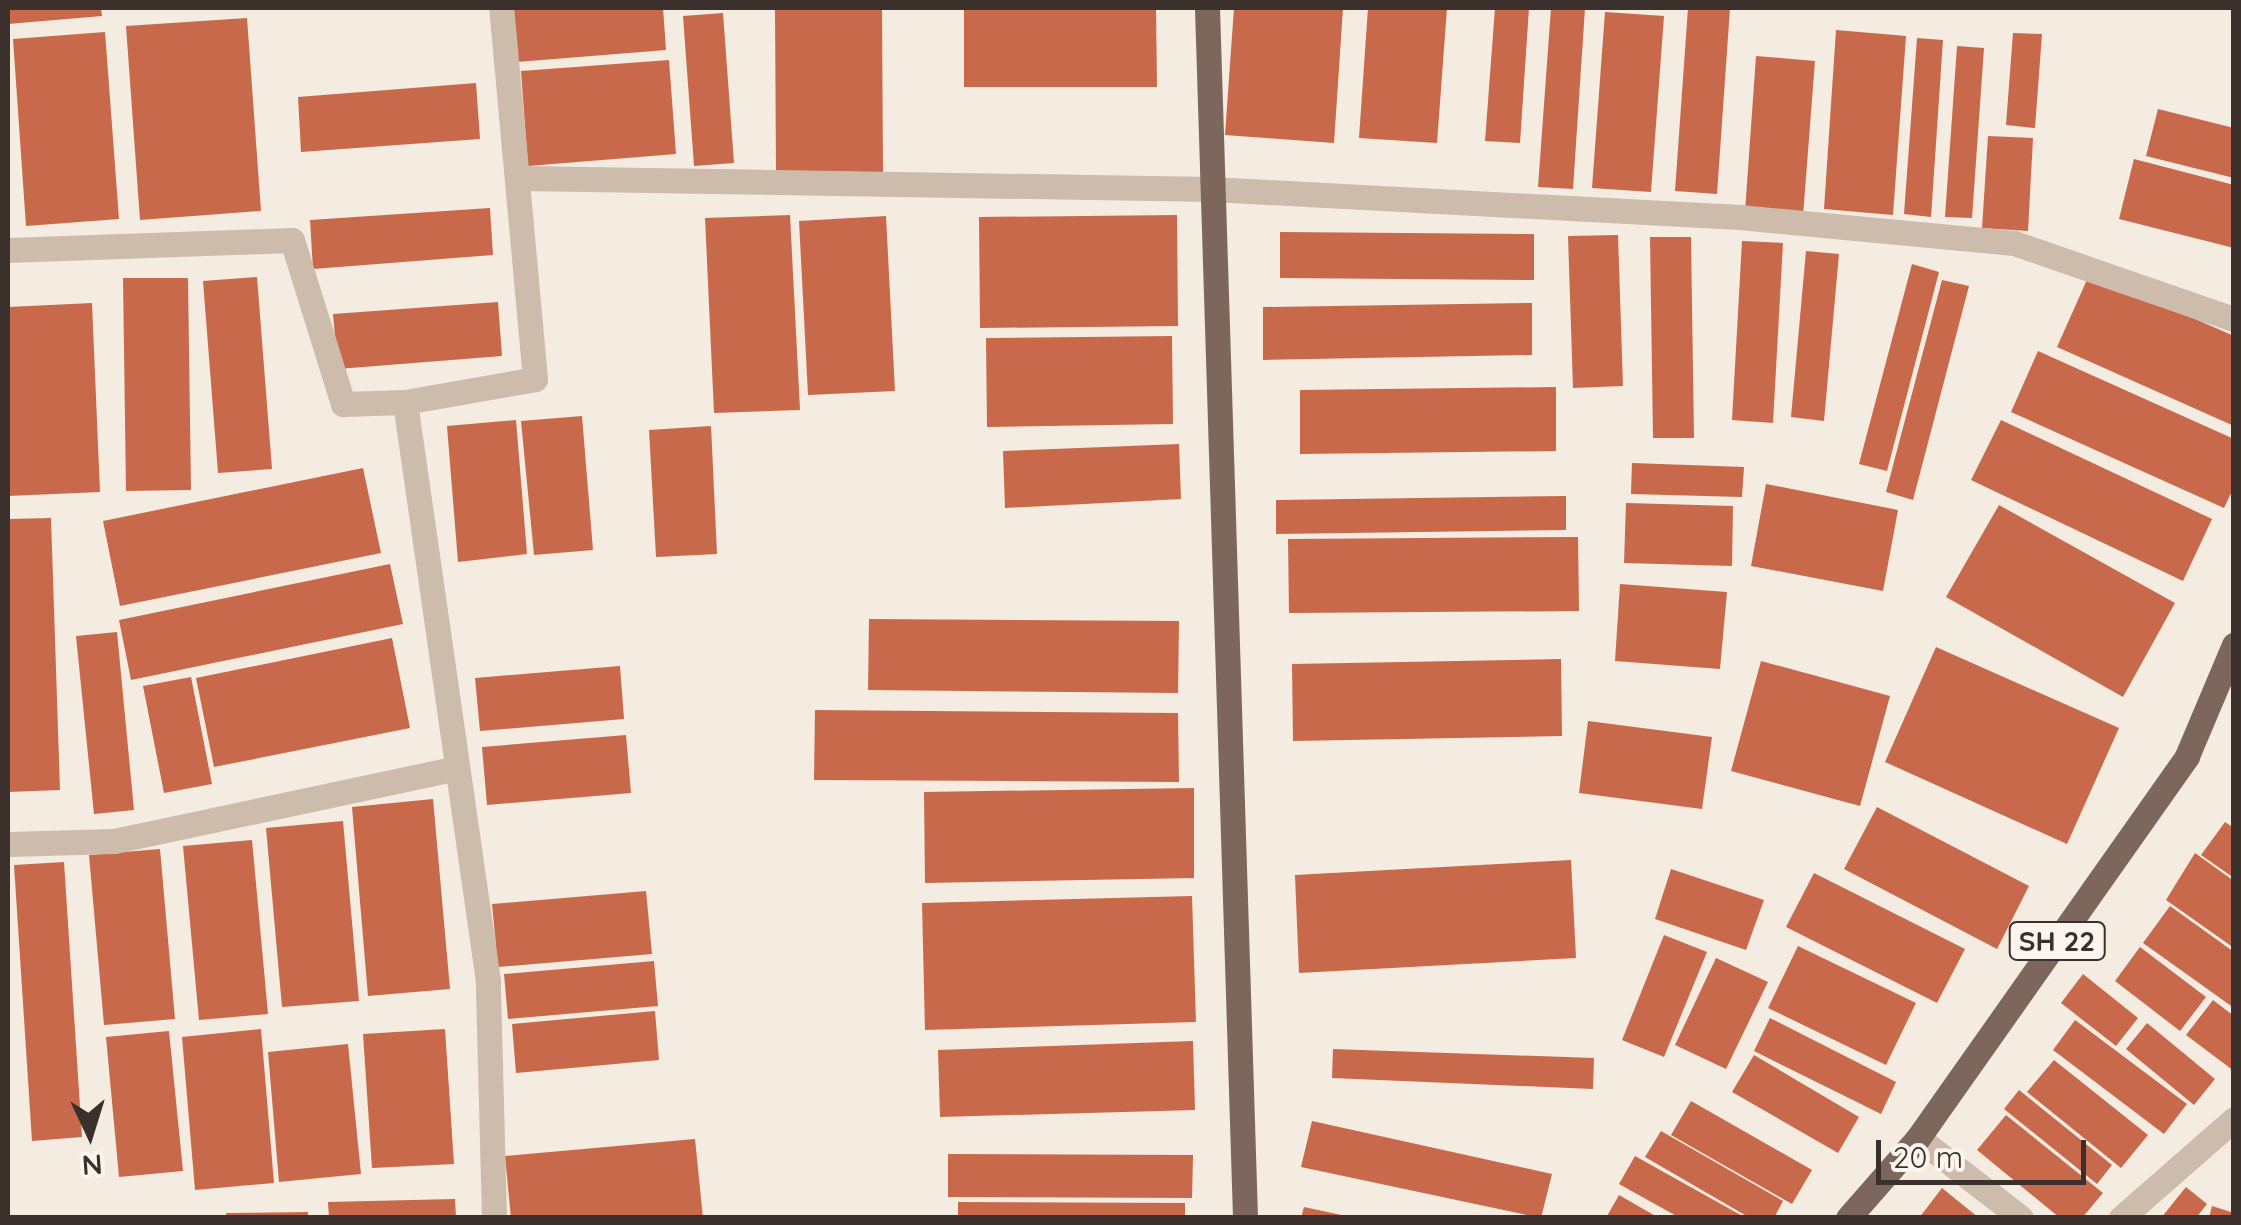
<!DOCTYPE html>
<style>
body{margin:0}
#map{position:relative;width:2241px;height:1225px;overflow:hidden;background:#f4ebe1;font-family:Quicksand,sans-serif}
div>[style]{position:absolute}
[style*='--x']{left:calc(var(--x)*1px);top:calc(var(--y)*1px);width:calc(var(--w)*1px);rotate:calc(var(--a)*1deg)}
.building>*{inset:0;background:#c8694b}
.minor>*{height:25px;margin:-12.5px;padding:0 12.5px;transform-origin:12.5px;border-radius:12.5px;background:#cdbbac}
.major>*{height:25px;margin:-12.5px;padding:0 12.5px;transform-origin:12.5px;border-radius:12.5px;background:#7d675c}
span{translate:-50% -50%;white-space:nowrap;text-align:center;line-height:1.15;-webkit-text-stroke:8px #fbf5ee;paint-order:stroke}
.shield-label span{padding:2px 8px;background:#fbf5ee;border:2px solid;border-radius:8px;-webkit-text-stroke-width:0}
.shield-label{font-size:28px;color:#3b302b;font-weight:700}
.frame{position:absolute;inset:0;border:10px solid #3b302b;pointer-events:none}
.north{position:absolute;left:40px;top:1085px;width:100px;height:100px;-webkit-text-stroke:8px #fbf5ee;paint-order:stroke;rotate:176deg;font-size:28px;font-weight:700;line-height:40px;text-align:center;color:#3b302b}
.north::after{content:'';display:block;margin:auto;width:35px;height:45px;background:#3b302b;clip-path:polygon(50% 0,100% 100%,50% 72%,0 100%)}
.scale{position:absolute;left:1876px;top:1140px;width:210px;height:45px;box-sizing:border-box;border:5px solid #3b302b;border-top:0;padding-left:12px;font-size:30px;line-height:35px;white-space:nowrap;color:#3b302b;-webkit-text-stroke:8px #fbf5ee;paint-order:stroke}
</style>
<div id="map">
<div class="building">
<i style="clip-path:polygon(8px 8px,101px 8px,102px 16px,8px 24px)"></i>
<i style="clip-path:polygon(513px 8px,663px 8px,666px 50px,517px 62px)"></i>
<i style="clip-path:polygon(775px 8px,882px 8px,883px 172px,776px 173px)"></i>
<i style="clip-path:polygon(964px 8px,1156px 8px,1157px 87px,964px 87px)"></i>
<i style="clip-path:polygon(1234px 8px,1343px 8px,1334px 143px,1225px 135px)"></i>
<i style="clip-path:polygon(1368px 8px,1447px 8px,1437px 143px,1359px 138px)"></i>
<i style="clip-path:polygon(1495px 8px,1529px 8px,1520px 143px,1485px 141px)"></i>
<i style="clip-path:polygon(1551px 8px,1585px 8px,1573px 189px,1538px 187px)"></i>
<i style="clip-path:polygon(1688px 8px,1730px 8px,1717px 194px,1675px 191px)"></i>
<i style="clip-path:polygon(1605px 12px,1664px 16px,1651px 192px,1592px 188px)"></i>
<i style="clip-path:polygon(723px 13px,734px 163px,694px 166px,683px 16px)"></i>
<i style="clip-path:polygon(247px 18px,261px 211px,140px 220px,126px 26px)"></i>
<i style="clip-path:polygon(1836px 30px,1906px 36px,1893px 215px,1824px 209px)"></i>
<i style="clip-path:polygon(105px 32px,119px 219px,26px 226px,13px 39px)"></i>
<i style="clip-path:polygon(2013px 33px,2042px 34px,2035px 128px,2006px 125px)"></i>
<i style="clip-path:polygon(1917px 38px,1943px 40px,1931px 217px,1904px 214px)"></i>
<i style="clip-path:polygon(1957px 46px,1984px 48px,1972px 218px,1945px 217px)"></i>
<i style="clip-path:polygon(1756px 56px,1815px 61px,1803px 216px,1745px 212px)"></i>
<i style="clip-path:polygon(669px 60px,676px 154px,528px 166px,521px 71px)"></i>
<i style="clip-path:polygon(476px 83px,480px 139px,301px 152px,298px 97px)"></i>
<i style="clip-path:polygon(2158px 109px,2234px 128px,2234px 178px,2146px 156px)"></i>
<i style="clip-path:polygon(1988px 136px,2033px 138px,2028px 231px,1982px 228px)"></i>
<i style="clip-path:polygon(2134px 159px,2234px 185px,2234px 248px,2119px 219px)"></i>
<i style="clip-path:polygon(490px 208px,493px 255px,313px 269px,310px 220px)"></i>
<i style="clip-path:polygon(790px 215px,800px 410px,714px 413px,705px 218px)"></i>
<i style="clip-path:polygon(1177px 215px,1178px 326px,980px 328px,979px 217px)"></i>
<i style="clip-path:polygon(886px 216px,895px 391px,808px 395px,799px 221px)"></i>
<i style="clip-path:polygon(1280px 232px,1534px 234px,1534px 280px,1280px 278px)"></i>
<i style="clip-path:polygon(1618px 235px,1623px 386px,1573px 388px,1568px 236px)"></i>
<i style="clip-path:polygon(1650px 237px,1691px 237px,1694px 438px,1653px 438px)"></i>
<i style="clip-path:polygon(1742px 241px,1783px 243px,1773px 423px,1732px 420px)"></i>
<i style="clip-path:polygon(1806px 251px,1839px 254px,1824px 421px,1791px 417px)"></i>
<i style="clip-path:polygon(1912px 264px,1939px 272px,1887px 471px,1859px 464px)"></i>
<i style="clip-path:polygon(2090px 273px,2234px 336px,2234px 426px,2057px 347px)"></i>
<i style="clip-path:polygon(257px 277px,272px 469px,218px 473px,203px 281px)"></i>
<i style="clip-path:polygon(123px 278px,188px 278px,191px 490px,126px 491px)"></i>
<i style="clip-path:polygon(1942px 280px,1969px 286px,1913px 500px,1886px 492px)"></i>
<i style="clip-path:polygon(498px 302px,502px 356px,338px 369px,333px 314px)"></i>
<i style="clip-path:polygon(92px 303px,100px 492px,8px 496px,8px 307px)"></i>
<i style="clip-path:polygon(1532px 303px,1532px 355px,1263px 360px,1263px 307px)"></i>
<i style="clip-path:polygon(1172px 336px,1173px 424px,987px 427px,986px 338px)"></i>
<i style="clip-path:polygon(2038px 351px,2234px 439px,2234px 487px,2224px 508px,2011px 412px)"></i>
<i style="clip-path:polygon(1556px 387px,1556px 451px,1300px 454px,1300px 390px)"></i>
<i style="clip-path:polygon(582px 416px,593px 550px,534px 555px,521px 421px)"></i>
<i style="clip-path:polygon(516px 420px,527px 554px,458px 562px,447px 426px)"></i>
<i style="clip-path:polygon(2001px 420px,2212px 519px,2183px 581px,1971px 480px)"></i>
<i style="clip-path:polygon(711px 426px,717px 554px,656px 557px,649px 430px)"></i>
<i style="clip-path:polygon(1179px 444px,1181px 499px,1005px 508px,1003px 451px)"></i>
<i style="clip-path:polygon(1632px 463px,1744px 467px,1742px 497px,1631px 494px)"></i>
<i style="clip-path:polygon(363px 468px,381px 553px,120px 606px,103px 521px)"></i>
<i style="clip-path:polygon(1766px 484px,1898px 510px,1883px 591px,1751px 566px)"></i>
<i style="clip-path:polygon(1566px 496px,1566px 530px,1276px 534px,1276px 500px)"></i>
<i style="clip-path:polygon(1626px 503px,1733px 506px,1732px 566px,1624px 563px)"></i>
<i style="clip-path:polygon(1999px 505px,2175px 603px,2123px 697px,1946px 597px)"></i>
<i style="clip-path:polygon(51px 518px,60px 790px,8px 792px,8px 519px)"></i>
<i style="clip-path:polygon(1578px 537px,1579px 611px,1289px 613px,1288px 539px)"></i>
<i style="clip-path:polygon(390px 564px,403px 624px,131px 680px,119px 620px)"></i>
<i style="clip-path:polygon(1620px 584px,1727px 592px,1720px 669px,1615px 661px)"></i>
<i style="clip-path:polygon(869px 619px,1179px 621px,1178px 693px,868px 690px)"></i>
<i style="clip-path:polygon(117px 632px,134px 810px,94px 814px,76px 636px)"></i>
<i style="clip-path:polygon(392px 638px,410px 728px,214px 767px,196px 678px)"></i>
<i style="clip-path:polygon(1936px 647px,2119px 728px,2067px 844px,1885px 762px)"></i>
<i style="clip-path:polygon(1561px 659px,1562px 736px,1293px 741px,1292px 664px)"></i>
<i style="clip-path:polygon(1761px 661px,1890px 696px,1860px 806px,1731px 771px)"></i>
<i style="clip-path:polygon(620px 666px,624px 719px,480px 731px,475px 678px)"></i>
<i style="clip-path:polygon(191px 677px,212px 784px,164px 793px,143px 686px)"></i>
<i style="clip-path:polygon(815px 710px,1178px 713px,1179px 782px,814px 780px)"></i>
<i style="clip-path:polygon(1588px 721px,1712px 737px,1702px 809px,1579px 793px)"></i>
<i style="clip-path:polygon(626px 735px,631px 793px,487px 805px,482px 747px)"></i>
<i style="clip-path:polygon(1194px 788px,1194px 878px,925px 883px,924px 792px)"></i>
<i style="clip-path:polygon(433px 799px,450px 989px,368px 996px,352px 807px)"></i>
<i style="clip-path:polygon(1877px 807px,2029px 886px,1997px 949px,1844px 869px)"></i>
<i style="clip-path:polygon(343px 821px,359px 1001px,282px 1007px,266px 828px)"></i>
<i style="clip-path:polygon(2225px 822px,2234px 828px,2234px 878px,2201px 855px)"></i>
<i style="clip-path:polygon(252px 840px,268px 1014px,199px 1020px,183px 846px)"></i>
<i style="clip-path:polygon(160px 849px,175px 1019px,104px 1025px,89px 855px)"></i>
<i style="clip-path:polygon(2195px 853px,2234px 881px,2234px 948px,2166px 900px)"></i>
<i style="clip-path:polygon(1571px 860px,1576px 958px,1299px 973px,1295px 875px)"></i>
<i style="clip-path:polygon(64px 862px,82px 1137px,32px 1141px,14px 865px)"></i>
<i style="clip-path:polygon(1671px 869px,1764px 900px,1746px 950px,1655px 919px)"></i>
<i style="clip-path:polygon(1814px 873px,1965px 949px,1937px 1003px,1786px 927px)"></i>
<i style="clip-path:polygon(646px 891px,652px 954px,498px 967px,492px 904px)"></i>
<i style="clip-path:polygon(1192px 896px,1196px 1022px,925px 1030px,922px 903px)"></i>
<i style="clip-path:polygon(2170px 906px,2234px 952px,2234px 1008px,2143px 943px)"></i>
<i style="clip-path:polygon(1664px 935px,1707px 952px,1664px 1057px,1622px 1040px)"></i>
<i style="clip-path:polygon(1798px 946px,1916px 1003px,1886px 1065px,1768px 1008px)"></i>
<i style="clip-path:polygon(2140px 947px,2206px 997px,2180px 1031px,2115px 981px)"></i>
<i style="clip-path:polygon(1716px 958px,1768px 982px,1726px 1069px,1675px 1045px)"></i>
<i style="clip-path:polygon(654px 961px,658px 1006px,508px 1019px,504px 974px)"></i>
<i style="clip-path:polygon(2083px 974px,2138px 1018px,2116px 1046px,2061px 1003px)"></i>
<i style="clip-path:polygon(2213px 1000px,2234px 1016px,2234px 1071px,2186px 1035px)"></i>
<i style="clip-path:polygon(655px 1011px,659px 1060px,516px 1073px,512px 1024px)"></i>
<i style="clip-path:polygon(1770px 1018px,1896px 1082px,1881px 1114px,1754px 1051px)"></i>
<i style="clip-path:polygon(2075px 1020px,2187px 1104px,2164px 1134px,2053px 1050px)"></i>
<i style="clip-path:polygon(2147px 1023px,2215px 1079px,2194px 1105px,2126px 1049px)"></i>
<i style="clip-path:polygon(261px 1029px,274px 1183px,195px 1190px,182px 1037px)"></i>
<i style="clip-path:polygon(445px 1029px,454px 1164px,372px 1168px,363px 1034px)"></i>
<i style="clip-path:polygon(169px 1031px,183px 1171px,119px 1177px,106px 1037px)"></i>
<i style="clip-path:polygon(1193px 1041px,1195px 1110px,940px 1117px,938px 1050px)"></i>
<i style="clip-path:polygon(348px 1044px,361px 1174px,279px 1182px,268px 1052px)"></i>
<i style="clip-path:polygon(1333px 1049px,1594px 1058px,1593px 1089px,1332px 1078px)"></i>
<i style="clip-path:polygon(1754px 1055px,1859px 1117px,1838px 1153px,1732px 1092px)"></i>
<i style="clip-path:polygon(2054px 1060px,2148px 1135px,2121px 1168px,2027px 1092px)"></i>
<i style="clip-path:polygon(2019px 1090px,2112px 1165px,2097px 1184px,2004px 1109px)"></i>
<i style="clip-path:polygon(1691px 1101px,1812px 1170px,1792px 1204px,1671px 1135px)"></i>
<i style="clip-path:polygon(2006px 1115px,2103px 1193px,2082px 1218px,2060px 1218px,1977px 1150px)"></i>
<i style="clip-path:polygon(1312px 1121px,1552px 1174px,1541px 1218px,1301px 1167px)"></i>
<i style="clip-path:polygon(1661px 1131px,1783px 1201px,1774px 1218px,1750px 1218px,1645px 1157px)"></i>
<i style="clip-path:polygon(695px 1139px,703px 1218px,511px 1218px,505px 1156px)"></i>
<i style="clip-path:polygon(948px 1154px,1193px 1155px,1192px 1198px,948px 1197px)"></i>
<i style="clip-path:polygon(1635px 1156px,1746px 1218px,1680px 1218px,1619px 1184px)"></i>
<i style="clip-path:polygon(2186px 1187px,2207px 1204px,2196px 1218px,2161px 1218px)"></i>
<i style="clip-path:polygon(1942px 1188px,1979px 1218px,1919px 1218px)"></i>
<i style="clip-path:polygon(1619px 1195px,1659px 1218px,1606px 1218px)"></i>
<i style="clip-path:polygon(455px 1199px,456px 1218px,329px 1218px,328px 1202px)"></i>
<i style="clip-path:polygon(958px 1202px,1185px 1203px,1185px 1218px,958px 1218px)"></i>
<i style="clip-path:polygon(2212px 1206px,2234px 1213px,2234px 1218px,2209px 1218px)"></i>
<i style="clip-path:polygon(1304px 1207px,1346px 1216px,1346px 1218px,1301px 1218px)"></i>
<i style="clip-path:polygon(308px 1212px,308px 1218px,227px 1218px,226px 1213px)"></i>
</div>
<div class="minor">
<i style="--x:520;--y:178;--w:692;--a:0.91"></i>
<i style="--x:1212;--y:189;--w:528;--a:3.04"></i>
<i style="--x:1739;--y:217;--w:276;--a:5.4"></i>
<i style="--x:2014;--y:243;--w:233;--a:19.1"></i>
<i style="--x:8;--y:250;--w:284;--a:-2"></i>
<i style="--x:292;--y:240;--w:172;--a:72.7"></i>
<i style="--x:343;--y:404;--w:62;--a:-1.8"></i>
<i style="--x:8;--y:844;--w:106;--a:-1.6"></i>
<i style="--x:114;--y:841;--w:351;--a:-12"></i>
<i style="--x:1918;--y:1138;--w:130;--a:37.8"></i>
<i style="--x:494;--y:1218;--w:237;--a:-91.5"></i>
<i style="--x:488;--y:981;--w:585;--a:-98.16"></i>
<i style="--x:405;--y:402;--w:132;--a:-10"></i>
<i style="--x:535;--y:379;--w:373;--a:-95.2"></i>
<i style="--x:2121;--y:1218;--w:150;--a:-41.2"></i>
</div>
<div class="major">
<i style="--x:1207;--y:8;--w:1211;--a:88.2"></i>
<i style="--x:1848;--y:1218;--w:106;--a:-48.8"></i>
<i style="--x:1918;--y:1138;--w:467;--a:-54.8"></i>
<i style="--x:2187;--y:756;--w:121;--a:-67.1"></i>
</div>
<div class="shield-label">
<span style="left:2057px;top:941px">SH 22</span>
</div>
<div class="frame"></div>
<div class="north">N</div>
<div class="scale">20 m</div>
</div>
